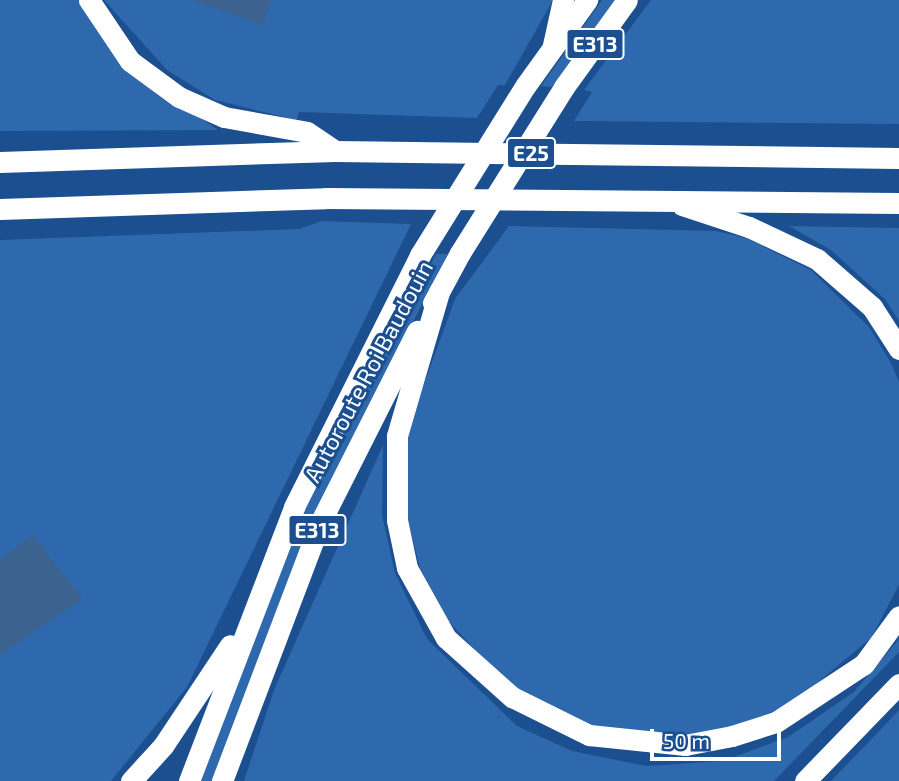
<!DOCTYPE html>
<style>
body{margin:0}
#map{position:relative;width:899px;height:781px;overflow:hidden;background:#1b4f8f;font-family:"Exo 2",sans-serif}
div>[style]{position:absolute}
[style*='--x']{left:calc(var(--x)*1px);top:calc(var(--y)*1px);width:calc(var(--w)*1px);rotate:calc(var(--a)*1deg)}
.green>*{inset:0;background:#2e69ad}
.water>*{inset:0;background:#3c6290}
.highway>*{height:21px;margin:-10.5px;padding:0 10.5px;transform-origin:10.5px;border-radius:10.5px;background:#fff}
.highway-bridge>*{height:21px;margin:-10.5px;padding:0 10.5px;transform-origin:10.5px;border-radius:10.5px;background:#fff}
span{translate:-50% -50%;white-space:nowrap;text-align:center;line-height:1.15;-webkit-text-stroke:6px #1b4f8f;paint-order:stroke}
.shield-label span{padding:2px 5px;background:#1b4f8f;border:2px solid;border-radius:5px;-webkit-text-stroke-width:0}
.shield-label{font-size:21px;color:#fff;font-weight:700}
.street-label{font-size:23px;color:#fff}
.scale{position:absolute;left:650px;top:729px;width:131px;height:32px;box-sizing:border-box;border:4px solid #fff;border-top:0;padding-left:9px;font-size:21px;line-height:24px;white-space:nowrap;color:#fff;-webkit-text-stroke:5px #1b4f8f;paint-order:stroke}
</style>
<div id="map">
<div class="green">
<i style="clip-path:polygon(0 0,78px 0,127px 68px,218px 130px,0 131px)"></i>
<i style="clip-path:polygon(104px 0,553px 0,505px 85px,498px 85px,477px 118px,299px 112px,296px 120px,215px 100px,167px 70px)"></i>
<i style="clip-path:polygon(602px 0,615px 0,552px 87px,541px 86px)"></i>
<i style="clip-path:polygon(651px 0,899px 0,899px 124px,574px 121px,592px 92px,584px 90px)"></i>
<i style="clip-path:polygon(322px 221px,411px 224px,187px 687px,111px 781px,0 781px,0 240px,299px 229px)"></i>
<i style="clip-path:polygon(509px 226px,716px 231px,746px 238px,811px 270px,869px 327px,891px 363px,899px 382px,899px 585px,871px 638px,781px 713px,709px 736px,600px 732px,513px 691px,440px 612px,422px 577px,405px 507px,408px 428px,455px 299px)"></i>
<i style="clip-path:polygon(789px 226px,899px 228px,899px 321px,885px 299px,831px 250px)"></i>
<i style="clip-path:polygon(436px 254px,448px 254px,313px 516px,212px 781px,200px 781px,304px 512px)"></i>
<i style="clip-path:polygon(383px 445px,382px 515px,395px 573px,427px 639px,517px 726px,572px 751px,646px 766px,723px 761px,788px 737px,854px 692px,899px 639px,899px 652px,774px 781px,244px 781px,274px 690px)"></i>
<i style="clip-path:polygon(899px 710px,899px 781px,831px 781px,883px 727px)"></i>
</div>
<div class="water">
<i style="clip-path:polygon(191px 0,271px 0,263px 25px)"></i>
<i style="clip-path:polygon(33px 535px,82px 599px,0 655px,0 559px)"></i>
</div>
<div class="highway">
<i style="--x:89;--y:0;--w:73;--a:56.1"></i>
<i style="--x:130;--y:61;--w:61;--a:36.3"></i>
<i style="--x:179;--y:97;--w:49;--a:24"></i>
<i style="--x:224;--y:117;--w:84;--a:10.2"></i>
<i style="--x:307;--y:132;--w:34;--a:34"></i>
<i style="--x:553;--y:45;--w:46;--a:-77.5"></i>
<i style="--x:526;--y:85;--w:105;--a:-54.3"></i>
<i style="--x:564;--y:87;--w:107;--a:-54.1"></i>
<i style="--x:0;--y:162;--w:335;--a:-1.9"></i>
<i style="--x:335;--y:151;--w:564;--a:0.71"></i>
<i style="--x:682;--y:205;--w:71;--a:18.2"></i>
<i style="--x:749;--y:227;--w:75;--a:25.2"></i>
<i style="--x:817;--y:259;--w:73;--a:41.1"></i>
<i style="--x:872;--y:307;--w:50;--a:57.3"></i>
<i style="--x:0;--y:209;--w:326;--a:-1.9"></i>
<i style="--x:326;--y:198;--w:573;--a:0.5"></i>
<i style="--x:439;--y:292;--w:150;--a:106.3"></i>
<i style="--x:397;--y:436;--w:84;--a:90"></i>
<i style="--x:397;--y:520;--w:49;--a:78.2"></i>
<i style="--x:407;--y:568;--w:80;--a:60.9"></i>
<i style="--x:446;--y:638;--w:89;--a:41.8"></i>
<i style="--x:512;--y:697;--w:86;--a:26.3"></i>
<i style="--x:589;--y:735;--w:97;--a:5.9"></i>
<i style="--x:685;--y:745;--w:48;--a:-10.8"></i>
<i style="--x:732;--y:736;--w:46;--a:-17.7"></i>
<i style="--x:776;--y:722;--w:105;--a:-33.4"></i>
<i style="--x:864;--y:664;--w:59;--a:-53.9"></i>
<i style="--x:433;--y:303;--w:57;--a:-61.6"></i>
<i style="--x:131;--y:781;--w:47;--a:-47.6"></i>
<i style="--x:163;--y:746;--w:121;--a:-56.4"></i>
<i style="--x:189;--y:781;--w:293;--a:-69"></i>
<i style="--x:294;--y:507;--w:282;--a:-63.4"></i>
<i style="--x:222;--y:781;--w:278;--a:-69.2"></i>
<i style="--x:321;--y:521;--w:213;--a:-63.2"></i>
<i style="--x:805;--y:781;--w:135;--a:-45.9"></i>
</div>
<div class="highway-bridge">
<i style="--x:460;--y:253;--w:196;--a:-57.9"></i>
<i style="--x:420;--y:255;--w:200;--a:-58.1"></i>
</div>
<div class="shield-label">
<span style="left:595px;top:44px">E313</span>
<span style="left:531px;top:153px">E25</span>
<span style="left:317px;top:530px">E313</span>
</div>
<div class="street-label">
<span style="left:368px;top:371px;rotate:-62deg">Autoroute Roi Baudouin</span>
</div>
<div class="scale">50 m</div>
</div>
